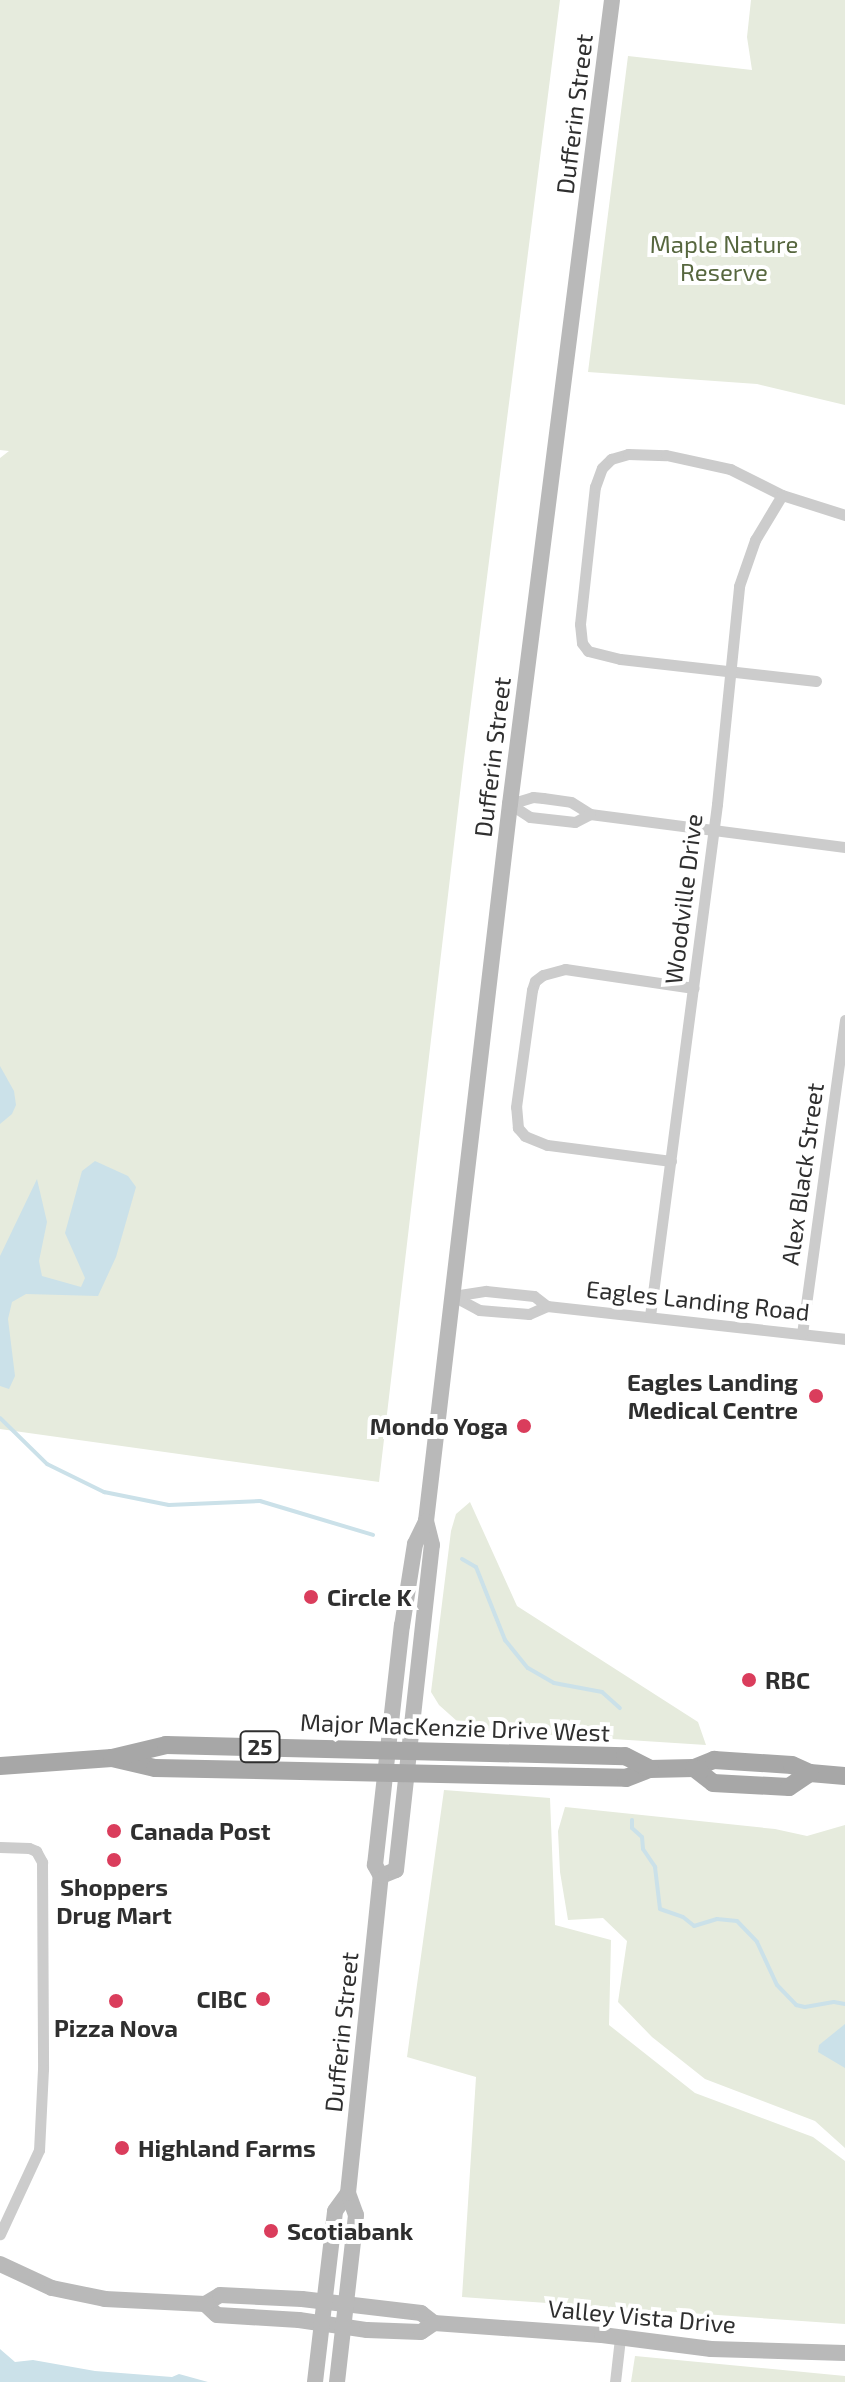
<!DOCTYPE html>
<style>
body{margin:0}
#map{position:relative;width:845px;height:2382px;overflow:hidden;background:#fff;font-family:"Exo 2",sans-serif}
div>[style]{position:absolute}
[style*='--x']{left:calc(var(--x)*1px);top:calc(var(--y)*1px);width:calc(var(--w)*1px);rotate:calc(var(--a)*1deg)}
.green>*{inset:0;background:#e6ebdd}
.water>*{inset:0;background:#cbe1e9}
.stream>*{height:4px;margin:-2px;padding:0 2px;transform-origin:2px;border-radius:2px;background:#cbe1e9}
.street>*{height:11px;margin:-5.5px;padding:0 5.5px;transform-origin:5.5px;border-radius:5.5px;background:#ccc}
.secondary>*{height:16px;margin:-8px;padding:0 8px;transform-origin:8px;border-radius:8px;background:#b9b9b9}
.primary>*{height:18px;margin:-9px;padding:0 9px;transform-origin:9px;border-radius:9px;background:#a7a7a7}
.dots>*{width:22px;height:22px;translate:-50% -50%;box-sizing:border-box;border:4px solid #fff;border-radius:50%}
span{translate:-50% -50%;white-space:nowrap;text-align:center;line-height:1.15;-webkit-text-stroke:8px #fff;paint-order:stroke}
.shield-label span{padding:2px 6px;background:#fff;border:2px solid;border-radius:6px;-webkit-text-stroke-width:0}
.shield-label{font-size:22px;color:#2f2f2f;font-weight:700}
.street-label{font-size:24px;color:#2f2f2f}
.park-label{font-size:24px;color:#57673f}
.poi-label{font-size:24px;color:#2f2f2f;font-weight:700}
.right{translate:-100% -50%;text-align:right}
.left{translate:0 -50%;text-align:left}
</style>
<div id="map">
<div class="green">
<i style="clip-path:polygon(0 0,560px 0,464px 759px,379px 1482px,0 1429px,0 458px,9px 451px,0 450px)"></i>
<i style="clip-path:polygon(751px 0,845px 0,845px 405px,757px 384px,588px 372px,628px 56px,752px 70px,747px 37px)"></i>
<i style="clip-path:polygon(470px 1502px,517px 1606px,698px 1722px,706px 1745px,489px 1731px,458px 1722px,439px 1705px,431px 1692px,451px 1531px,456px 1514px)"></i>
<i style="clip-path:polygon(444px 1790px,550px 1798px,555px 1925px,611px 1940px,609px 2025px,695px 2093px,813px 2137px,845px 2161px,845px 2324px,462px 2297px,476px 2077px,407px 2057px)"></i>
<i style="clip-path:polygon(565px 1807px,775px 1829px,807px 1836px,845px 1825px,845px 2148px,815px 2121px,705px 2079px,652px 2037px,618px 2002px,627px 1941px,603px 1918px,568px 1920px,560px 1872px,558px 1831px)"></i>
<i style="clip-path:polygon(635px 2356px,845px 2376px,845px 2382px,631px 2382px)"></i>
</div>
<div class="water">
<i style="clip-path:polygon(0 1066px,14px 1091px,16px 1105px,12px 1114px,0 1124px)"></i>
<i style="clip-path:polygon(95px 1161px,128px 1176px,136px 1187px,116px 1257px,98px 1296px,26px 1294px,12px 1302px,8px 1319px,15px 1376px,9px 1389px,0 1386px,0 1256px,37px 1179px,47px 1222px,39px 1261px,42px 1276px,81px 1287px,85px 1278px,65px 1233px,82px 1171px)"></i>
<i style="clip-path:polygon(845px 2024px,845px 2068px,818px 2052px,819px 2045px)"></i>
<i style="clip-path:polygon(0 2349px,15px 2362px,33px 2360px,95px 2371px,172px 2377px,179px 2374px,208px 2382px,0 2382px)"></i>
</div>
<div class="stream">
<i style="--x:0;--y:1418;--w:66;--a:44.4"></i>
<i style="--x:47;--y:1464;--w:64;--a:26.2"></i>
<i style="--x:104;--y:1492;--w:66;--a:11.3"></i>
<i style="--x:169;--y:1505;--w:91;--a:-2.5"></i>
<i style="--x:260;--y:1501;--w:118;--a:16.7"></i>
<i style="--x:462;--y:1559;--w:16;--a:30"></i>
<i style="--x:476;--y:1567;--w:79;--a:68.3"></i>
<i style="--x:505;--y:1640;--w:36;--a:51"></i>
<i style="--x:528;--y:1668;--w:30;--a:30"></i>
<i style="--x:554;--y:1683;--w:49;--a:10.6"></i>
<i style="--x:602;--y:1692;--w:24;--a:42"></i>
<i style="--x:632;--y:1820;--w:8;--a:90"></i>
<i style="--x:632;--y:1828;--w:13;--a:42"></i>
<i style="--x:642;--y:1837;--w:12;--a:85"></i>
<i style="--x:643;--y:1849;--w:22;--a:56"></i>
<i style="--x:655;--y:1867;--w:42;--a:83.2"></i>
<i style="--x:660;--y:1909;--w:24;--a:19"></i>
<i style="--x:683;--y:1917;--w:14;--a:39"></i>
<i style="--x:694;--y:1926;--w:24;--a:-17"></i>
<i style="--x:717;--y:1919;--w:20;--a:6"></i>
<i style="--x:737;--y:1921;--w:29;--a:46"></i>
<i style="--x:757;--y:1942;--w:47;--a:65.1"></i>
<i style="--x:777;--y:1985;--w:28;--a:46"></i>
<i style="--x:796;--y:2005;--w:9;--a:13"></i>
<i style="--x:805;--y:2007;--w:29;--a:-10"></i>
<i style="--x:834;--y:2002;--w:11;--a:10"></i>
</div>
<div class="street">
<i style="--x:816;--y:681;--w:197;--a:-173.6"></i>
<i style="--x:620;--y:659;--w:33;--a:-166"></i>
<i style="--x:588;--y:651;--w:10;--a:-127"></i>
<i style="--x:582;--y:643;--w:19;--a:-96"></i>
<i style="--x:580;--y:624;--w:138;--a:-83.8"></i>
<i style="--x:595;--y:487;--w:20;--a:-70"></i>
<i style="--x:602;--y:468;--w:13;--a:-45"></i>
<i style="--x:611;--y:459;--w:18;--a:-16"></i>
<i style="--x:628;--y:454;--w:38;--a:2"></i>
<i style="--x:666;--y:455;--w:66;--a:12.3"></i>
<i style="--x:730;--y:469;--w:58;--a:26.6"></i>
<i style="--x:782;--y:495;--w:66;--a:17.6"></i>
<i style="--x:510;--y:804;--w:24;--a:-17"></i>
<i style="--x:533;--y:797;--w:10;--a:6"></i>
<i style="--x:543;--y:798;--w:28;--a:8"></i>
<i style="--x:571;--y:802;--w:22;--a:32"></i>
<i style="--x:590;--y:814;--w:257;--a:7.4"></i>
<i style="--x:510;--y:804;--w:24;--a:33"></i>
<i style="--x:530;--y:817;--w:45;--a:6.3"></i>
<i style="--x:575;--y:822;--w:17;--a:-28"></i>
<i style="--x:671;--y:1161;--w:125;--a:-172.6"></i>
<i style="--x:547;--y:1145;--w:24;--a:-158"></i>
<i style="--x:525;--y:1136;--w:11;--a:-131"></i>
<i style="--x:518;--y:1128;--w:21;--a:-95"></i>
<i style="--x:516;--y:1107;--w:118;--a:-82.2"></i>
<i style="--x:532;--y:990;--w:9;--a:-72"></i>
<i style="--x:535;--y:981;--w:10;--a:-37"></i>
<i style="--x:543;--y:975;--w:23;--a:-15"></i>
<i style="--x:565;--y:969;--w:130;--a:8.4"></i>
<i style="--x:453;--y:1296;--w:30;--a:28"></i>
<i style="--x:479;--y:1310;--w:50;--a:4.6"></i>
<i style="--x:529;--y:1314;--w:20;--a:-24"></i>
<i style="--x:547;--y:1306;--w:300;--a:6.3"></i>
<i style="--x:453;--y:1296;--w:33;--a:-9"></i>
<i style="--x:486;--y:1291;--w:48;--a:5.9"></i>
<i style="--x:534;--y:1296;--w:16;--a:38"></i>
<i style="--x:650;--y:1316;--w:516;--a:-82.54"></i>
<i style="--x:717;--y:804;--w:219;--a:-84.2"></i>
<i style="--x:739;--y:586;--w:49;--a:-70.8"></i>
<i style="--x:755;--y:540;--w:52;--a:-59"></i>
<i style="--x:802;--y:1334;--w:317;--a:-82.2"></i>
<i style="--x:0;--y:1847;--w:29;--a:2"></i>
<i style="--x:29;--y:1848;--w:8;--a:23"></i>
<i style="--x:36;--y:1851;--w:13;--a:61"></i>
<i style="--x:42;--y:1862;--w:207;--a:89.7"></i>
<i style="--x:43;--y:2069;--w:81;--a:92.8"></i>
<i style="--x:39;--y:2150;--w:93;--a:114.9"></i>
<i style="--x:615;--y:2382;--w:44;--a:-83.5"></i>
</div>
<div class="secondary">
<i style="--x:381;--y:1876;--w:16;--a:-22"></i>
<i style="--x:396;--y:1870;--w:327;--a:-83.7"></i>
<i style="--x:432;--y:1545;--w:25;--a:-104"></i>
<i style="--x:426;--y:1521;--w:722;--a:-83.32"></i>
<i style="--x:510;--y:804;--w:810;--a:-82.77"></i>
<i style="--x:0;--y:2264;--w:57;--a:24.8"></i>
<i style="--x:52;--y:2288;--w:54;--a:11.7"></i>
<i style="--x:105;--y:2299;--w:100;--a:2.9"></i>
<i style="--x:205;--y:2304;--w:17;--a:-31"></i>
<i style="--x:220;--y:2295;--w:82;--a:2.8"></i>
<i style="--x:302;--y:2299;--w:120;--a:6.7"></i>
<i style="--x:421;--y:2313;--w:16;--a:38"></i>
<i style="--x:434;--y:2323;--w:168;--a:4.1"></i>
<i style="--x:602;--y:2335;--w:110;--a:7.3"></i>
<i style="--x:711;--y:2349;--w:134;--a:1.7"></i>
<i style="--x:205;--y:2304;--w:16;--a:43"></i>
<i style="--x:217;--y:2315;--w:82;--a:3.5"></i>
<i style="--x:299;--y:2320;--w:69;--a:8.4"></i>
<i style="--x:367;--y:2330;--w:54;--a:2.1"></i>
<i style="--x:421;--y:2332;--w:16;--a:-35"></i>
<i style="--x:315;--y:2382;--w:172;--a:-83.3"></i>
<i style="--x:335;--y:2211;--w:22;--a:-54"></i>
<i style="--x:337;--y:2382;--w:168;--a:-83.5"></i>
<i style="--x:356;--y:2215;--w:23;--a:-110"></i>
<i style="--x:348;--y:2193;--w:319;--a:-84.1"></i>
<i style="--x:381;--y:1876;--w:13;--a:-119"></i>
<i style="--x:375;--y:1865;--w:241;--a:-83.6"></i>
<i style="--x:402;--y:1626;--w:83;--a:-81"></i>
<i style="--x:415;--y:1544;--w:25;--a:-64"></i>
</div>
<div class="primary">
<i style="--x:112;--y:1758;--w:44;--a:13.1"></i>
<i style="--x:155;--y:1768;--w:471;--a:1.2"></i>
<i style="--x:626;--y:1778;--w:26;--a:-21"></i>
<i style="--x:650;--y:1769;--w:44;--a:-1.3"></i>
<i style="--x:694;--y:1768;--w:22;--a:-22"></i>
<i style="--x:714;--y:1760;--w:78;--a:3.7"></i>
<i style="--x:792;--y:1765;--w:20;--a:24"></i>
<i style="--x:810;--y:1773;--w:35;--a:5"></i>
<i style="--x:0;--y:1766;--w:112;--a:-4.1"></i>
<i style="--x:112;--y:1758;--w:56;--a:-13.5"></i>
<i style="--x:166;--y:1745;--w:459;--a:1.4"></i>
<i style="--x:625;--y:1756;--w:28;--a:27"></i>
<i style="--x:694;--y:1768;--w:24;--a:38"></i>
<i style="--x:713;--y:1783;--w:76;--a:3"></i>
<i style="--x:789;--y:1787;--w:25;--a:-34"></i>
</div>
<div class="dots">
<i style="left:816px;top:1396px;background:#da3d5c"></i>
<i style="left:524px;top:1426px;background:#da3d5c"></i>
<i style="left:311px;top:1597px;background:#da3d5c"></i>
<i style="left:749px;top:1680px;background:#da3d5c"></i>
<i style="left:114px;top:1831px;background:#da3d5c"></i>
<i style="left:114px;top:1860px;background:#da3d5c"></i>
<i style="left:263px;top:1999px;background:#da3d5c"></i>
<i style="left:116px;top:2001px;background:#da3d5c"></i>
<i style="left:122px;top:2148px;background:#da3d5c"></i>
<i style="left:271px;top:2231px;background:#da3d5c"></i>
</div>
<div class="shield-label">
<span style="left:260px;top:1747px">25</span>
</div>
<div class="street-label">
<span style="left:574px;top:114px;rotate:-83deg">Dufferin Street</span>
<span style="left:492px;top:757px;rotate:-83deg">Dufferin Street</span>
<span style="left:683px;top:899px;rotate:-83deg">Woodville Drive</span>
<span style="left:802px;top:1174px;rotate:-82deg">Alex Black Street</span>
<span style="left:698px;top:1300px;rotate:6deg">Eagles Landing Road</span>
<span style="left:455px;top:1727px;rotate:2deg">Major MacKenzie Drive West</span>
<span style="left:341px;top:2032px;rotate:-84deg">Dufferin Street</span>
<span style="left:642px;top:2316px;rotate:5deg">Valley Vista Drive</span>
</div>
<div class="park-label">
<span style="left:724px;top:258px">Maple Nature<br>Reserve</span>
</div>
<div class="poi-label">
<span class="right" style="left:798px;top:1396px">Eagles Landing<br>Medical Centre</span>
<span class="right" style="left:508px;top:1426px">Mondo Yoga</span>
<span class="left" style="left:327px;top:1597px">Circle K</span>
<span class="left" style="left:765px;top:1680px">RBC</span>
<span class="left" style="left:130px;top:1831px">Canada Post</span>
<span style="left:114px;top:1901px">Shoppers<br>Drug Mart</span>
<span class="right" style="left:247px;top:1999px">CIBC</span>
<span style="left:116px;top:2028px">Pizza Nova</span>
<span class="left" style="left:138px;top:2148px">Highland Farms</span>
<span class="left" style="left:287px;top:2231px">Scotiabank</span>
</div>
</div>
